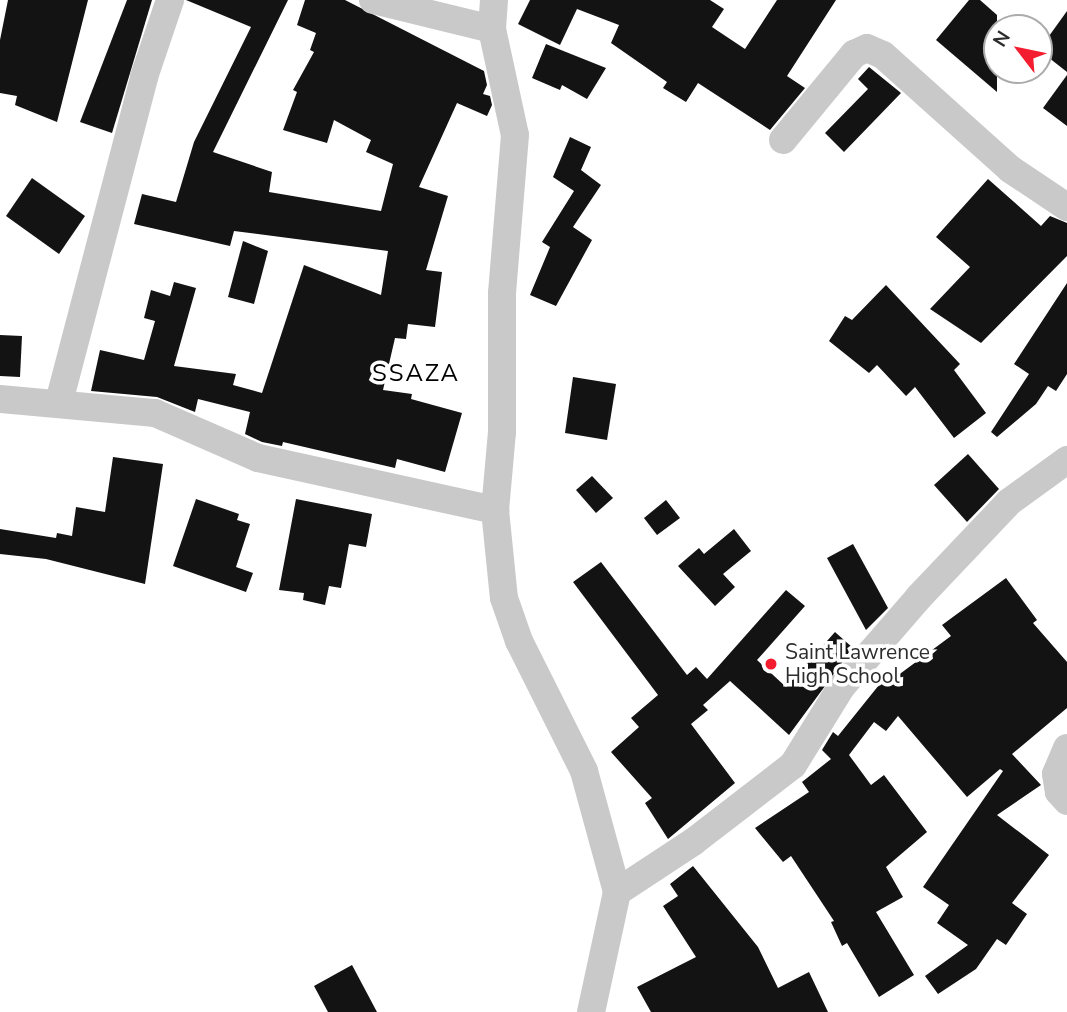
<!DOCTYPE html>
<style>
body{margin:0}
#map{position:relative;width:1067px;height:1012px;overflow:hidden;background:#fff;font-family:"Nunito Sans",sans-serif}
div>[style]{position:absolute}
[style*='--x']{left:calc(var(--x)*1px);top:calc(var(--y)*1px);width:calc(var(--w)*1px);rotate:calc(var(--a)*1deg)}
.building>*{inset:0;background:#131313}
.minor>*{height:28px;margin:-14px;padding:0 14px;transform-origin:14px;border-radius:14px;background:#c9c9c9}
.dots>*{width:19px;height:19px;translate:-50% -50%;box-sizing:border-box;border:4px solid #fff;border-radius:50%}
span{translate:-50% -50%;white-space:nowrap;text-align:center;line-height:1.15;-webkit-text-stroke:7px #fff;paint-order:stroke}
.poi-label{font-size:21px;color:#2c2c2c}
.left{translate:0 -50%;text-align:left}
.quarter-label{font-size:24px;color:#000;letter-spacing:2px}
.north{position:absolute;left:983px;top:14px;width:70px;height:70px;box-sizing:border-box;background:#fff;border:2px solid #ababab;border-radius:50%;rotate:302deg;font-size:19px;font-weight:700;line-height:28px;text-align:center;color:#2c2c2c}
.north::after{content:'';display:block;margin:auto;width:24px;height:32px;background:#f41c2f;clip-path:polygon(50% 0,100% 100%,50% 72%,0 100%)}
</style>
<div id="map">
<div class="building">
<i style="clip-path:polygon(8px 0,88px 0,57px 122px,15px 105px,17px 96px,0 93px,0 40px)"></i>
<i style="clip-path:polygon(127px 0,152px 0,112px 133px,80px 122px)"></i>
<i style="clip-path:polygon(186px 0,288px 0,213px 152px,272px 172px,269px 192px,381px 211px,393px 164px,366px 152px,371px 140px,334px 120px,327px 143px,283px 130px,297px 92px,293px 90px,314px 52px,310px 50px,316px 33px,297px 25px,305px 0,345px 0,484px 71px,487px 85px,483px 94px,490px 96px,492px 105px,487px 116px,457px 103px,419px 187px,448px 196px,426px 270px,442px 272px,435px 327px,408px 324px,406px 339px,395px 338px,383px 390px,412px 394px,411px 399px,462px 413px,445px 472px,397px 459px,395px 468px,283px 442px,282px 446px,262px 442px,245px 434px,250px 412px,198px 399px,195px 412px,157px 397px,91px 391px,100px 350px,144px 360px,155px 321px,144px 318px,151px 290px,170px 296px,174px 282px,196px 288px,174px 366px,236px 374px,233px 385px,262px 393px,304px 265px,381px 295px,388px 251px,234px 231px,230px 246px,134px 224px,142px 194px,176px 202px,194px 142px,251px 27px)"></i>
<i style="clip-path:polygon(530px 0,710px 0,724px 9px,712px 27px,745px 49px,777px 0,836px 0,787px 76px,805px 88px,770px 130px,698px 83px,686px 102px,663px 88px,667px 82px,611px 43px,619px 25px,577px 9px,560px 45px,518px 24px)"></i>
<i style="clip-path:polygon(969px 0,980px 0,997px 15px,997px 92px,936px 40px)"></i>
<i style="clip-path:polygon(1067px 11px,1067px 72px,1039px 50px)"></i>
<i style="clip-path:polygon(546px 44px,606px 68px,587px 99px,562px 85px,560px 90px,532px 78px)"></i>
<i style="clip-path:polygon(869px 67px,901px 93px,844px 152px,825px 133px,868px 89px,858px 79px)"></i>
<i style="clip-path:polygon(1067px 75px,1067px 126px,1043px 108px)"></i>
<i style="clip-path:polygon(570px 137px,591px 147px,581px 170px,601px 185px,573px 227px,592px 240px,556px 306px,530px 295px,550px 247px,542px 242px,574px 191px,553px 177px)"></i>
<i style="clip-path:polygon(32px 178px,85px 216px,59px 254px,6px 216px)"></i>
<i style="clip-path:polygon(988px 179px,1041px 226px,1050px 216px,1067px 223px,1067px 256px,981px 343px,930px 309px,970px 267px,936px 237px)"></i>
<i style="clip-path:polygon(243px 241px,268px 251px,254px 304px,228px 297px)"></i>
<i style="clip-path:polygon(1067px 283px,1067px 374px,1056px 391px,1048px 386px,1036px 404px,997px 437px,991px 432px,1029px 374px,1014px 364px)"></i>
<i style="clip-path:polygon(886px 285px,960px 364px,954px 370px,986px 413px,954px 438px,915px 387px,906px 396px,877px 365px,869px 373px,829px 341px,845px 316px,852px 320px)"></i>
<i style="clip-path:polygon(0 335px,22px 336px,20px 377px,0 376px)"></i>
<i style="clip-path:polygon(573px 377px,616px 384px,607px 440px,565px 433px)"></i>
<i style="clip-path:polygon(968px 454px,999px 489px,967px 522px,934px 485px)"></i>
<i style="clip-path:polygon(113px 457px,163px 464px,145px 584px,46px 559px,0 554px,0 529px,56px 538px,57px 533px,72px 536px,76px 507px,105px 512px)"></i>
<i style="clip-path:polygon(592px 476px,613px 498px,596px 513px,576px 490px)"></i>
<i style="clip-path:polygon(196px 499px,239px 514px,237px 520px,250px 524px,236px 567px,253px 573px,246px 592px,173px 566px)"></i>
<i style="clip-path:polygon(296px 499px,372px 514px,366px 547px,349px 544px,341px 588px,329px 586px,325px 605px,303px 600px,304px 593px,279px 590px)"></i>
<i style="clip-path:polygon(666px 500px,680px 518px,657px 535px,644px 518px)"></i>
<i style="clip-path:polygon(734px 529px,751px 551px,723px 574px,735px 587px,715px 606px,678px 566px,699px 548px,704px 554px)"></i>
<i style="clip-path:polygon(853px 544px,888px 608px,866px 630px,827px 558px)"></i>
<i style="clip-path:polygon(601px 562px,687px 675px,696px 667px,707px 679px,786px 590px,805px 606px,757px 660px,786px 687px,835px 632px,853px 648px,789px 735px,730px 681px,703px 705px,708px 710px,691px 724px,735px 783px,668px 839px,645px 803px,652px 798px,611px 752px,639px 727px,631px 718px,658px 695px,573px 582px)"></i>
<i style="clip-path:polygon(1006px 578px,1037px 620px,1033px 623px,1067px 662px,1067px 708px,1012px 754px,1041px 785px,997px 815px,1049px 855px,1012px 903px,1027px 914px,1006px 945px,997px 939px,976px 969px,938px 994px,925px 976px,968px 945px,937px 923px,949px 905px,923px 887px,1003px 771px,1000px 769px,967px 797px,898px 716px,886px 731px,874px 722px,849px 755px,871px 785px,884px 775px,927px 832px,886px 867px,903px 897px,876px 912px,914px 975px,879px 997px,847px 943px,842px 946px,831px 922px,834px 921px,791px 856px,783px 862px,755px 828px,809px 792px,802px 782px,831px 759px,822px 750px,833px 732px,838px 736px,887px 675px,893px 679px,951px 636px,942px 625px)"></i>
<i style="clip-path:polygon(693px 866px,758px 947px,778px 988px,809px 972px,828px 1012px,651px 1012px,637px 987px,696px 957px,663px 906px,678px 896px,670px 884px)"></i>
<i style="clip-path:polygon(352px 965px,377px 1012px,328px 1012px,314px 986px)"></i>
</div>
<div class="minor">
<i style="--x:373;--y:0;--w:122;--a:13.7"></i>
<i style="--x:494;--y:0;--w:29;--a:94"></i>
<i style="--x:492;--y:29;--w:108;--a:77.8"></i>
<i style="--x:515;--y:135;--w:159;--a:94.7"></i>
<i style="--x:502;--y:293;--w:139;--a:90"></i>
<i style="--x:502;--y:432;--w:78;--a:95.1"></i>
<i style="--x:495;--y:510;--w:88;--a:84.2"></i>
<i style="--x:504;--y:598;--w:46;--a:70.8"></i>
<i style="--x:519;--y:641;--w:145;--a:63.4"></i>
<i style="--x:584;--y:771;--w:125;--a:74.7"></i>
<i style="--x:617;--y:892;--w:123;--a:102.2"></i>
<i style="--x:783;--y:140;--w:112;--a:-50.5"></i>
<i style="--x:854;--y:54;--w:14;--a:-25"></i>
<i style="--x:867;--y:48;--w:17;--a:24"></i>
<i style="--x:883;--y:55;--w:171;--a:41.9"></i>
<i style="--x:1010;--y:169;--w:69;--a:33.7"></i>
<i style="--x:0;--y:399;--w:156;--a:5.2"></i>
<i style="--x:155;--y:413;--w:112;--a:23.6"></i>
<i style="--x:258;--y:458;--w:243;--a:12.4"></i>
<i style="--x:59;--y:402;--w:336;--a:-75.3"></i>
<i style="--x:144;--y:77;--w:81;--a:-71.3"></i>
<i style="--x:1067;--y:748;--w:28;--a:113"></i>
<i style="--x:1056;--y:774;--w:18;--a:81"></i>
<i style="--x:1059;--y:792;--w:12;--a:48"></i>
<i style="--x:617;--y:892;--w:91;--a:-33.3"></i>
<i style="--x:693;--y:842;--w:126;--a:-37.6"></i>
<i style="--x:793;--y:765;--w:93;--a:-58.2"></i>
<i style="--x:842;--y:686;--w:118;--a:-49.1"></i>
<i style="--x:919;--y:597;--w:131;--a:-46.5"></i>
<i style="--x:1009;--y:502;--w:72;--a:-35.9"></i>
</div>
<div class="dots">
<i style="left:771px;top:664px;background:#f41c2f"></i>
</div>
<div class="poi-label">
<span class="left" style="left:785px;top:664px">Saint Lawrence<br>High School</span>
</div>
<div class="quarter-label">
<span style="left:416px;top:374px">SSAZA</span>
</div>
<div class="north">N</div>
</div>
